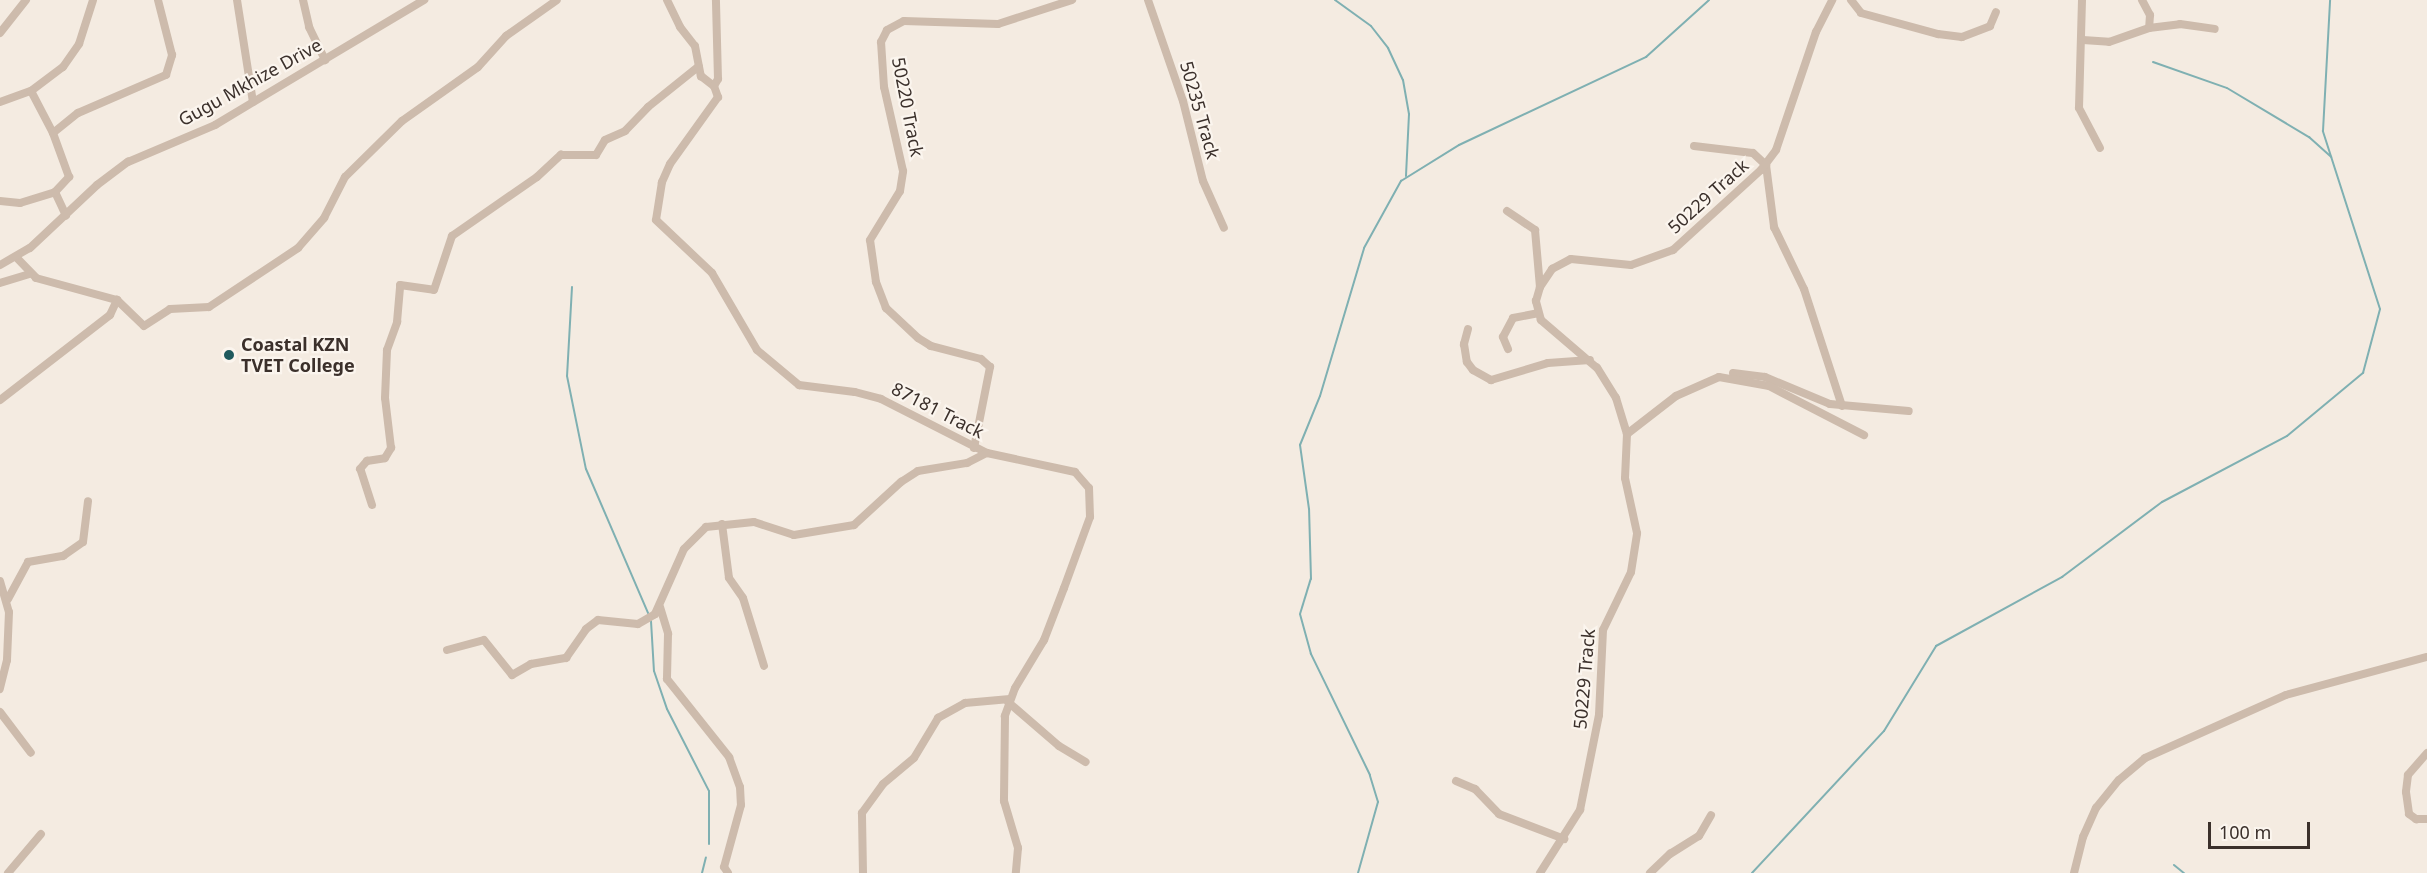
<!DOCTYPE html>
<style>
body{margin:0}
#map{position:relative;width:2427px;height:873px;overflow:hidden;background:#f4ebe1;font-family:"Noto Sans",sans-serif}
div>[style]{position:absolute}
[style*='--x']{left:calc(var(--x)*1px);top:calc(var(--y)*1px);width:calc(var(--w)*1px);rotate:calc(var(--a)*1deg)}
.stream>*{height:2px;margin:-1px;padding:0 1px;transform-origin:1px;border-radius:1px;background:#7fb0b2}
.minor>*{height:8px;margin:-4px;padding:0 4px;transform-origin:4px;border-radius:4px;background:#cdbbac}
.dots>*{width:16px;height:16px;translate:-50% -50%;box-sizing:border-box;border:3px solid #fbf5ee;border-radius:50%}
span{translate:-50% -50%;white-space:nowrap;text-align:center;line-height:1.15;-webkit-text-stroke:4.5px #fbf5ee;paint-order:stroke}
.street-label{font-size:18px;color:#3b302b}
.poi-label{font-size:18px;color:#3b302b;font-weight:700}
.left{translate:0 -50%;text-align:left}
.scale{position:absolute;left:2208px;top:822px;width:102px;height:27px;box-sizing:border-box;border:3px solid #3b302b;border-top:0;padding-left:8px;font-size:18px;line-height:21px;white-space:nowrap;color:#3b302b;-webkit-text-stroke:4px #fbf5ee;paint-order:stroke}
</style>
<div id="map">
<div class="stream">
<i style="--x:1335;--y:0;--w:44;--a:35.8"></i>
<i style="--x:1371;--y:26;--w:28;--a:52"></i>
<i style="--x:1388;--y:48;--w:35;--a:65"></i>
<i style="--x:1403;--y:80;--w:35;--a:80"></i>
<i style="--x:1409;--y:114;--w:62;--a:92.8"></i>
<i style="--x:2153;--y:62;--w:78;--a:19.4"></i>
<i style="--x:2227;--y:88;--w:96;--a:30.9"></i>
<i style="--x:2309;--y:137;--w:30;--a:42"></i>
<i style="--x:572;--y:287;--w:89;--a:93.2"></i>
<i style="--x:567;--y:376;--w:95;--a:78.5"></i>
<i style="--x:586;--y:469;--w:157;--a:66.7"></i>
<i style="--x:651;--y:621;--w:50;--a:86.6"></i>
<i style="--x:654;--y:671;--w:40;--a:71.1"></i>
<i style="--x:667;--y:709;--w:92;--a:62.9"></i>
<i style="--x:709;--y:791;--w:53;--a:90"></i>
<i style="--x:2174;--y:865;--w:13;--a:39"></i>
<i style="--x:702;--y:873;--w:16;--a:-76"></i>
<i style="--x:1358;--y:873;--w:74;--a:-74.3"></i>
<i style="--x:1378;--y:802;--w:28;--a:-107"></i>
<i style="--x:1370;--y:775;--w:135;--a:-116"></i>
<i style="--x:1311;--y:654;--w:41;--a:-105.4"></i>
<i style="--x:1300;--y:614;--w:37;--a:-73"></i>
<i style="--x:1311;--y:579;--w:70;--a:-91.6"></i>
<i style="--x:1309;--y:509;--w:65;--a:-98"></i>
<i style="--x:1300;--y:445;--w:53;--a:-67.8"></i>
<i style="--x:1320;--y:396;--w:154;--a:-73.4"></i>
<i style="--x:1364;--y:248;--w:77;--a:-61.1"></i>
<i style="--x:1401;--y:181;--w:68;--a:-31.8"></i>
<i style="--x:1459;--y:145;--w:207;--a:-25.2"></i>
<i style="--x:1646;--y:57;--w:85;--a:-42.1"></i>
<i style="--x:1752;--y:873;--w:194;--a:-47.1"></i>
<i style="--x:1884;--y:731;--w:100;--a:-58.5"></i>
<i style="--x:1936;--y:646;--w:144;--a:-28.7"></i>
<i style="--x:2062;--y:577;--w:125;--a:-36.9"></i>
<i style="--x:2162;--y:502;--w:141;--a:-27.8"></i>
<i style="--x:2287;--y:436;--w:99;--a:-39.7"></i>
<i style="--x:2363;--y:373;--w:66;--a:-75.1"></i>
<i style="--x:2380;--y:309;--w:187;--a:-107.8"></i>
<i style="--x:2323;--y:131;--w:131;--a:-86.9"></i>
</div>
<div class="minor">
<i style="--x:237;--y:0;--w:103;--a:81.1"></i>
<i style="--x:303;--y:0;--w:28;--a:77"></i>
<i style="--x:309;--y:27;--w:37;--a:64"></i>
<i style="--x:667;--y:0;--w:30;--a:64"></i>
<i style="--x:680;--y:27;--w:24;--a:52"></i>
<i style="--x:695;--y:46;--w:31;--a:79"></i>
<i style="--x:701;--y:76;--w:16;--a:38"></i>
<i style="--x:714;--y:86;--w:12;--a:70"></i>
<i style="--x:718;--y:97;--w:82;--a:125.6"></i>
<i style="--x:670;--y:164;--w:20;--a:114"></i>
<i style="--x:662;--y:182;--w:38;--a:99"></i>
<i style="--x:656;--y:220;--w:77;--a:43.4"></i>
<i style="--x:712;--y:273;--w:89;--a:59.7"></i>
<i style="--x:757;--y:350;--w:55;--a:39.8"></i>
<i style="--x:799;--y:385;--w:56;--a:7.1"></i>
<i style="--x:855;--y:392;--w:27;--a:15"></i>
<i style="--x:881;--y:399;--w:119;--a:27"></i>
<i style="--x:987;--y:453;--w:90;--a:12.2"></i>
<i style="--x:1075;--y:472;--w:21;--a:49"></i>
<i style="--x:1089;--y:488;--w:29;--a:88"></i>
<i style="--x:1090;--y:517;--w:76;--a:110.1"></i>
<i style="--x:1064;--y:588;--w:56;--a:111"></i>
<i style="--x:1044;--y:640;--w:56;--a:121.1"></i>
<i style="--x:1015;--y:688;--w:30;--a:110"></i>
<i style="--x:1005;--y:716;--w:85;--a:90.7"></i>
<i style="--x:1004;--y:801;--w:49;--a:73.4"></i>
<i style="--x:1018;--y:848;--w:25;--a:95"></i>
<i style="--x:1148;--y:0;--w:107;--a:70.9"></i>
<i style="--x:1183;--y:101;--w:82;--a:76"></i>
<i style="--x:1203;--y:181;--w:51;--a:65.9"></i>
<i style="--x:1851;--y:0;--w:16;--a:52"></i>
<i style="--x:1861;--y:13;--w:80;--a:15.3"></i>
<i style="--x:1938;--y:34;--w:24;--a:7"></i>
<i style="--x:1962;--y:37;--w:30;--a:-21"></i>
<i style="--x:1990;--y:26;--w:15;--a:-67"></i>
<i style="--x:2082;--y:0;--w:108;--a:91.6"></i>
<i style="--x:2079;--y:108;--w:45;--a:62.3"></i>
<i style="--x:2142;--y:0;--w:17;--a:62"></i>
<i style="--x:2150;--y:15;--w:13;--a:94"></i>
<i style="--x:0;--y:33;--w:42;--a:-51.8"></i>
<i style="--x:2083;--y:40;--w:26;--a:4"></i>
<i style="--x:2109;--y:42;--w:42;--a:-19.3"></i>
<i style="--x:2149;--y:28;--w:31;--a:-7"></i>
<i style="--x:2180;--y:24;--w:35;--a:8"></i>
<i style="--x:714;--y:86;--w:8;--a:-60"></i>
<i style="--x:718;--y:79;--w:79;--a:-91.5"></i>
<i style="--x:0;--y:102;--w:33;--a:-20"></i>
<i style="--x:31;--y:91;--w:40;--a:-37"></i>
<i style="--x:63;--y:67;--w:28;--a:-55"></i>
<i style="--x:79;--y:44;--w:46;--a:-72.3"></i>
<i style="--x:53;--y:133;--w:32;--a:-39"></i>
<i style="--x:78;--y:113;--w:96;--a:-23.4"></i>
<i style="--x:166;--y:75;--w:21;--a:-73"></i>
<i style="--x:172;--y:55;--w:57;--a:-104.3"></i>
<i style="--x:1694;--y:146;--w:59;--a:6.8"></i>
<i style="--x:1753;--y:153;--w:18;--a:43"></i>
<i style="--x:1766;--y:165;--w:63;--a:82.6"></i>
<i style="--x:1774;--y:227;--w:69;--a:64.2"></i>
<i style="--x:1804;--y:289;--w:123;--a:72"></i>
<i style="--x:55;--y:192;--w:26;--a:65"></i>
<i style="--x:0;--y:201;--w:20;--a:6"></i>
<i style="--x:20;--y:203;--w:37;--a:-17"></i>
<i style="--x:55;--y:192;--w:21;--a:-47"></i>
<i style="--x:69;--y:177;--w:47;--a:-110"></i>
<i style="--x:53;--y:133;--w:47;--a:-117.6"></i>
<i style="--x:1507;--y:211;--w:34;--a:34"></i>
<i style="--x:1535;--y:230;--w:57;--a:85"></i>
<i style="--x:16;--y:257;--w:29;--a:46"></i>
<i style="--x:36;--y:278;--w:84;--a:15.2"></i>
<i style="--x:117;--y:300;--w:37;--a:44"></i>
<i style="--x:144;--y:326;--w:31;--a:-33"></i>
<i style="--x:170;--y:309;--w:39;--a:-3"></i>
<i style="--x:209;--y:307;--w:107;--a:-33.5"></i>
<i style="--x:298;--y:248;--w:40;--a:-49"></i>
<i style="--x:324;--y:218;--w:46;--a:-62.9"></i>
<i style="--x:345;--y:177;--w:80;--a:-44.5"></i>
<i style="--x:402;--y:121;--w:93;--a:-35.4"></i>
<i style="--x:478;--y:67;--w:42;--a:-47.9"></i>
<i style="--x:506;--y:36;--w:62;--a:-35.2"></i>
<i style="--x:0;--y:265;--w:34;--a:-30"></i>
<i style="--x:30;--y:248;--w:92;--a:-43.2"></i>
<i style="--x:97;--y:185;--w:39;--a:-37"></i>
<i style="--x:128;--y:162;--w:95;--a:-23"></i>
<i style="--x:215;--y:125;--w:244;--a:-30.9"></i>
<i style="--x:0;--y:283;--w:30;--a:-17"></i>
<i style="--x:1468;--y:329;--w:16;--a:105"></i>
<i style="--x:1464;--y:344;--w:18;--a:81"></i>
<i style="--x:1467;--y:362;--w:10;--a:53"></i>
<i style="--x:1473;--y:370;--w:21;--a:29"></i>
<i style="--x:1491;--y:380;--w:59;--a:-16.6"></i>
<i style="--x:1548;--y:363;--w:42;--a:-4.1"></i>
<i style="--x:1508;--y:349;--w:13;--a:-113"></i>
<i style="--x:1503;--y:337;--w:21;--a:-62"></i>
<i style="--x:1513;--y:318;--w:25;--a:-11"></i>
<i style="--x:1733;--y:373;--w:32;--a:7"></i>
<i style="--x:1765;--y:377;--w:70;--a:22.6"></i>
<i style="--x:1830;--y:404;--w:79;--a:5.1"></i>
<i style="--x:0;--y:400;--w:139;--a:-37.7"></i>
<i style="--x:110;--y:315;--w:17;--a:-65"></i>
<i style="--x:1627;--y:434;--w:62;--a:-37.8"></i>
<i style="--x:1676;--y:396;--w:47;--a:-23.8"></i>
<i style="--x:1719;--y:377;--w:51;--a:10.2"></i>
<i style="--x:1769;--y:386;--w:107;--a:27.3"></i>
<i style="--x:974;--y:448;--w:83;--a:-78.8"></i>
<i style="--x:990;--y:367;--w:12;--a:-138"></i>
<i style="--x:981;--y:359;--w:52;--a:-165.4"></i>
<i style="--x:931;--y:346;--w:15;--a:-148"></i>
<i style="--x:918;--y:338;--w:44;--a:-136.8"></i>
<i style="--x:886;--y:308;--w:28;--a:-111"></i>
<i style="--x:876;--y:282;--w:42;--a:-98.1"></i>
<i style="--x:870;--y:240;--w:57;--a:-58.5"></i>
<i style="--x:900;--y:191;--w:20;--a:-81"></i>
<i style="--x:903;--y:171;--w:86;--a:-102.7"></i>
<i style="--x:884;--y:87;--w:45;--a:-93.8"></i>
<i style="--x:881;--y:42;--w:13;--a:-63"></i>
<i style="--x:887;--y:30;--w:19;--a:-28"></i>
<i style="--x:904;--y:21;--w:94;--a:1.8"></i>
<i style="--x:998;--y:24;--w:78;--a:-18"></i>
<i style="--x:372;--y:505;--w:38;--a:-108"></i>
<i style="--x:360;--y:469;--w:11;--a:-49"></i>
<i style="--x:367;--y:461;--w:18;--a:-9"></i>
<i style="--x:385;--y:458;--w:12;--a:-59"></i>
<i style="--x:391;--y:448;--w:50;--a:-96.8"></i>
<i style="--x:385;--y:398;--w:48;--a:-87.6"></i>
<i style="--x:387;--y:350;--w:30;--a:-70"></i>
<i style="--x:397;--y:322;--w:37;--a:-85"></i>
<i style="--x:400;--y:285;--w:34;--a:8"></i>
<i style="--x:434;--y:290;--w:57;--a:-71.6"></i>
<i style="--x:452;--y:236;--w:103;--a:-34.8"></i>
<i style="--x:537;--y:177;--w:33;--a:-43"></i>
<i style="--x:561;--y:155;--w:35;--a:0"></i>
<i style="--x:596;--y:155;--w:17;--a:-59"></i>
<i style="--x:605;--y:140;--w:22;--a:-24"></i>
<i style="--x:625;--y:131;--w:33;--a:-46"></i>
<i style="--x:648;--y:107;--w:65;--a:-38.8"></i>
<i style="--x:722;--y:524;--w:54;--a:82.6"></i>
<i style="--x:729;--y:578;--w:24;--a:55"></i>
<i style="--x:743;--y:598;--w:71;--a:72.8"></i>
<i style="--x:0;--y:581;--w:32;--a:74"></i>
<i style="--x:9;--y:612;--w:48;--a:92.4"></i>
<i style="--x:7;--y:660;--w:30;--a:104"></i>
<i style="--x:8;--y:599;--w:42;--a:-61.6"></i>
<i style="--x:28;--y:562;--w:36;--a:-10"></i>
<i style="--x:63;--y:556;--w:24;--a:-35"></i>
<i style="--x:83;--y:542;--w:41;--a:-83"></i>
<i style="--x:660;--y:607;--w:28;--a:73"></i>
<i style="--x:668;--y:634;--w:45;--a:91.3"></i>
<i style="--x:667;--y:679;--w:100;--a:51.5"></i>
<i style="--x:729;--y:757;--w:32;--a:70"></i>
<i style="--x:740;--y:787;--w:18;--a:87"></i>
<i style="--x:741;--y:805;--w:64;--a:105.3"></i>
<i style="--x:724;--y:867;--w:7;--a:56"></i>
<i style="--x:447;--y:650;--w:38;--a:-15"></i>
<i style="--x:484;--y:640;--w:45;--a:51.3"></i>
<i style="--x:512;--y:675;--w:22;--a:-30"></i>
<i style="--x:531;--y:664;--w:36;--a:-10"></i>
<i style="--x:566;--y:658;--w:35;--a:-55"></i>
<i style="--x:586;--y:629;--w:15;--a:-37"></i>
<i style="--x:598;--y:620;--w:40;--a:5.7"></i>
<i style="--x:638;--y:624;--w:20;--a:-30"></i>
<i style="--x:655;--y:614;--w:71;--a:-66"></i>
<i style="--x:684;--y:549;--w:31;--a:-45"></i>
<i style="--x:706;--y:527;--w:48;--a:-5.9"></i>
<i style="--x:754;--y:522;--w:42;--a:18"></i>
<i style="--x:794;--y:535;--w:61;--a:-9.5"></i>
<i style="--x:854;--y:525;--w:64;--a:-42.5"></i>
<i style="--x:901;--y:482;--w:20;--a:-33"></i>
<i style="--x:918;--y:471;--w:50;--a:-9.3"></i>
<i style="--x:967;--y:463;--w:22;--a:-27"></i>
<i style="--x:1008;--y:702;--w:67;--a:40.8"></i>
<i style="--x:1059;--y:746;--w:31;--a:31"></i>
<i style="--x:0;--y:712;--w:51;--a:52.9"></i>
<i style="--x:2427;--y:753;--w:29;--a:131"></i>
<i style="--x:2408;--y:775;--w:17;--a:97"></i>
<i style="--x:2406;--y:792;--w:22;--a:82"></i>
<i style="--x:2409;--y:814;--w:9;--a:36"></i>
<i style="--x:2416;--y:819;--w:11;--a:0"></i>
<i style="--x:1456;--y:781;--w:21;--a:23"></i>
<i style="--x:1475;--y:789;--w:35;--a:46"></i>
<i style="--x:1499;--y:814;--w:70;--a:21"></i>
<i style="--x:8;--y:873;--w:51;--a:-49.8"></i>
<i style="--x:863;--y:873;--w:60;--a:-91"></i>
<i style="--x:862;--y:813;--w:36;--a:-54"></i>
<i style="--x:883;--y:784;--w:40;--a:-40"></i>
<i style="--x:914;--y:758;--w:47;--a:-59"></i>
<i style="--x:938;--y:718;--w:31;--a:-29"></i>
<i style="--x:965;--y:703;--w:45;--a:-5.1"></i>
<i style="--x:1540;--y:873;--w:75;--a:-57.6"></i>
<i style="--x:1580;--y:810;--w:97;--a:-78.7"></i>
<i style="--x:1599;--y:715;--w:85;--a:-87.3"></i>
<i style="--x:1603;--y:630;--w:64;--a:-64.2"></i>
<i style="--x:1631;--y:572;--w:39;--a:-81"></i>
<i style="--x:1637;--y:533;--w:56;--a:-102.3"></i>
<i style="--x:1625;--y:478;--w:44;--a:-87.4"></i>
<i style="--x:1627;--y:434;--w:38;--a:-107"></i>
<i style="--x:1616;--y:398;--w:36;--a:-122"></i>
<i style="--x:1597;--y:368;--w:74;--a:-139.4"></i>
<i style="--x:1541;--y:320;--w:20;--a:-105"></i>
<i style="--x:1536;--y:301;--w:15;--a:-74"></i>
<i style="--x:1540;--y:287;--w:22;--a:-56"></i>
<i style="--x:1552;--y:269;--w:21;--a:-28"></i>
<i style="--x:1571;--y:259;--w:60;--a:5.7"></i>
<i style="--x:1631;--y:265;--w:45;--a:-19.7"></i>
<i style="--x:1673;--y:250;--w:119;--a:-42.3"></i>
<i style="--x:1761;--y:170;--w:25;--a:-53"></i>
<i style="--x:1776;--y:150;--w:125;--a:-71.3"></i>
<i style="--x:1816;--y:32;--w:36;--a:-63"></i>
<i style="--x:1650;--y:873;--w:28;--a:-44"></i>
<i style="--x:1670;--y:854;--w:34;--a:-32"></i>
<i style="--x:1699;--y:836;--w:24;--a:-60"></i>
<i style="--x:2074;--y:873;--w:37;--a:-76"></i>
<i style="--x:2083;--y:837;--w:32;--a:-66"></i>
<i style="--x:2096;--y:808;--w:36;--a:-51"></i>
<i style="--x:2119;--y:780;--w:34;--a:-40"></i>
<i style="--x:2145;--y:758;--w:154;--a:-24.1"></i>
<i style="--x:2286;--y:695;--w:146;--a:-15.1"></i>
</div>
<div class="dots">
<i style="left:229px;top:355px;background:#1f5a5e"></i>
</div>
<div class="street-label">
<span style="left:250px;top:82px;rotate:-29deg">Gugu Mkhize Drive</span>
<span style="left:908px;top:107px;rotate:79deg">50220 Track</span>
<span style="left:1200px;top:110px;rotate:74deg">50235 Track</span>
<span style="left:1708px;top:196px;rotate:-42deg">50229 Track</span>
<span style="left:938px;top:410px;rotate:27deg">87181 Track</span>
<span style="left:1584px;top:679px;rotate:-85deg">50229 Track</span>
</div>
<div class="poi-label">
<span class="left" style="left:241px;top:355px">Coastal KZN<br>TVET College</span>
</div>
<div class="scale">100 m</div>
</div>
